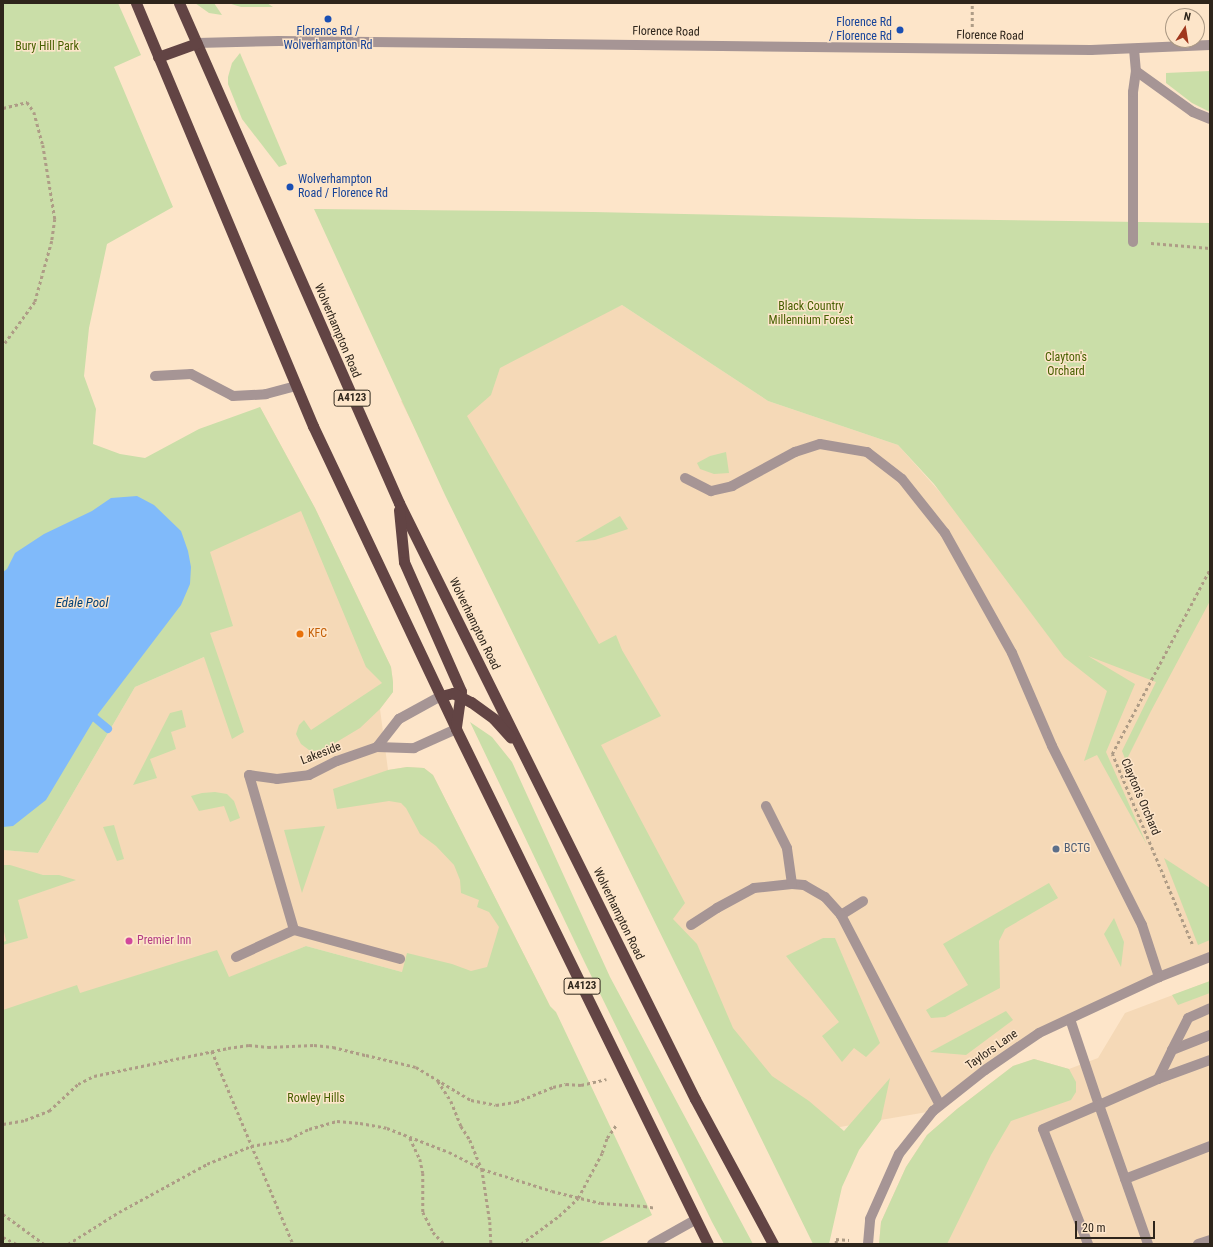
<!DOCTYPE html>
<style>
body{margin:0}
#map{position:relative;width:1213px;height:1247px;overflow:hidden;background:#fde5c9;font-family:"Roboto Condensed",sans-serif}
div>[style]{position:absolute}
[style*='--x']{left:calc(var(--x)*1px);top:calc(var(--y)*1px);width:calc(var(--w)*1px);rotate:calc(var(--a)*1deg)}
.built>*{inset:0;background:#f5d9b7}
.green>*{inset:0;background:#cadea8}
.water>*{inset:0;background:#80bafa}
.stream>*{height:8px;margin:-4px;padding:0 4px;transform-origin:4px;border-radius:4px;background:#80bafa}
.path>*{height:2.5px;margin-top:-1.25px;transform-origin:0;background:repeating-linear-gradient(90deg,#ae9c86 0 3px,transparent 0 6px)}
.service>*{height:10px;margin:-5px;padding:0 5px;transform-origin:5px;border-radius:5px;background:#a69595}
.minor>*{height:10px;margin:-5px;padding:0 5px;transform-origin:5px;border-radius:5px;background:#a69595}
.trunk>*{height:11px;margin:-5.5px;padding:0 5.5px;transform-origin:5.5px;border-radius:5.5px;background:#624444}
.dots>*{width:11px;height:11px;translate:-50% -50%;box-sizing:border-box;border:2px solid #fde5c9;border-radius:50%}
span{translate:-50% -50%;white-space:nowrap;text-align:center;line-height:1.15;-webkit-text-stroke:3px #fde5c9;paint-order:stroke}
.shield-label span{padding:1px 3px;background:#fde5c9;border:1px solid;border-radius:3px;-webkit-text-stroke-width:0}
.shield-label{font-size:11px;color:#2e251b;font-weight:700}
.transit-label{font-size:12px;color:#164399}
.right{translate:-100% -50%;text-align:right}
.left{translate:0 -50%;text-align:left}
.street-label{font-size:12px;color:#2e251b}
.park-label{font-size:12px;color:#486002}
.food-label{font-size:12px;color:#c56008}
.service-label{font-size:12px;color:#4e5e75}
.hotel-label{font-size:12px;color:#b23c85}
.water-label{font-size:13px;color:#004078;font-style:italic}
.frame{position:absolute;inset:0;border:4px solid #2e251b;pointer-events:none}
.north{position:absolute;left:1165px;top:8px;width:40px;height:40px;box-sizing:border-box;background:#fde5c9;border:1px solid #aa9883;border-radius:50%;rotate:12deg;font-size:11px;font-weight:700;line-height:16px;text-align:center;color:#2e251b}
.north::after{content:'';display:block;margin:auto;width:14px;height:18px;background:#a0381e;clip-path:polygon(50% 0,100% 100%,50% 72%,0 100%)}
.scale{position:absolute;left:1075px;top:1221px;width:80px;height:18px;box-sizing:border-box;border:2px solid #2e251b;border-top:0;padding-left:5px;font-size:12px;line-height:14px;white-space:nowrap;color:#2e251b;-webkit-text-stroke:3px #fde5c9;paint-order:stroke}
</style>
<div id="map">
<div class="built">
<i style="clip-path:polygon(622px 305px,768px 401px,898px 445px,1085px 655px,1210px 580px,1210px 957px,1039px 1033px,933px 1111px,805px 1133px,713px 1017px,401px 401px)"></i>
<i style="clip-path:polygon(260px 407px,315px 508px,391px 667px,393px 682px,393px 692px,380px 709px,388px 770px,407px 767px,424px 768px,433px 775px,550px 1006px,402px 972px,306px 946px,229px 978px,3px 1019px,3px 850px,38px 853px,135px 687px,204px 657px,186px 608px)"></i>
<i style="clip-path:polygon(1210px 981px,1210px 1244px,879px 1244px,881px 1222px,906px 1167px,927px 1135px,957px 1109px,1013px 1066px,1034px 1059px,1069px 1069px,1098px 1058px,1125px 1013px)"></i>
</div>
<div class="green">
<i style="clip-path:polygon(3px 3px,118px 3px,141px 55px,114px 67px,173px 207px,107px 244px,89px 328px,84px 376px,96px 409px,93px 444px,120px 454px,145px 458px,199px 429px,260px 407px,315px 508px,391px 667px,393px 682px,393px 692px,380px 709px,360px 728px,320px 752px,309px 750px,301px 744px,296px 734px,299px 725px,304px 720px,311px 730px,382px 683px,366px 667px,301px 511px,210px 552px,233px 626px,210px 633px,244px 732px,232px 739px,204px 657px,135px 687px,38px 853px,3px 850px)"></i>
<i style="clip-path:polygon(195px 3px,214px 3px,222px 15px,209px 13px)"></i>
<i style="clip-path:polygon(228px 3px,267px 3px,273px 7px,241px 7px)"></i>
<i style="clip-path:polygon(240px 53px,287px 164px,279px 167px,242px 119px,228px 84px,228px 77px,232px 63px)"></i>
<i style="clip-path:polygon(1210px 71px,1210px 112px,1192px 103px,1166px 83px,1166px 73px)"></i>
<i style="clip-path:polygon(314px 209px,593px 212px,919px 219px,1210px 223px,1210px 601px,1151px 711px,1126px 761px,1122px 751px,1156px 682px,1088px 656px,1135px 684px,1106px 752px,1147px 845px,1097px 755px,1084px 761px,1107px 691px,1064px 657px,934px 484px,898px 445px,768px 401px,622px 305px,500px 368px,491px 395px,467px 416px,599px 644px,616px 635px,622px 650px,661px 716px,601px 745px,685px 903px,673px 919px,697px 944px,733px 1028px,772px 1076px,809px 1101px,844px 1131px,890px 1078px,881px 1120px,859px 1150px,842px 1187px,829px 1244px,813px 1244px,445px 495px)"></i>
<i style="clip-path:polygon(726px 452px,729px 473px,714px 474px,700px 469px,697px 463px,710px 456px)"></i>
<i style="clip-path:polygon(620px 516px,628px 529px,595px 540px,575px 542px)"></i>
<i style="clip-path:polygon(182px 710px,186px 727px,171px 732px,176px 749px,150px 759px,157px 778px,133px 785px,170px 713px)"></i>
<i style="clip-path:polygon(470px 722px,492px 737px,512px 762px,610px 977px,753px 1244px,724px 1244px,712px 1222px,584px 961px)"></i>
<i style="clip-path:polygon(407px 767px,424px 768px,433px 775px,550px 1006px,556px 1012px,652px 1215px,597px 1244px,3px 1244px,3px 1010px,77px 985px,80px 993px,217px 950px,229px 977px,306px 946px,402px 972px,407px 953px,452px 964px,471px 971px,487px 967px,499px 927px,489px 912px,477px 907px,479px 900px,461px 893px,460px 880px,454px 865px,436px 846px,420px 834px,406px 808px,401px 803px,389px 801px,337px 809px,333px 789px,388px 770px)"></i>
<i style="clip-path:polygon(215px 792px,227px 794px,234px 801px,240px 818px,230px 822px,224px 806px,199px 811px,191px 796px,202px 793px)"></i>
<i style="clip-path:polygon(114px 825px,124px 859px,117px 861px,103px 827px)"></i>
<i style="clip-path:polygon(325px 826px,302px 893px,284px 830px)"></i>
<i style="clip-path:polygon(1164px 858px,1210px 888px,1210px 940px,1198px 945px)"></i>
<i style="clip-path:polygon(3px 865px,10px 865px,43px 875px,59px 875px,76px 880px,18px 900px,28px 938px,3px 945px,3px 942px,6px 941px,3px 927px)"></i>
<i style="clip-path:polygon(1049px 883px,1058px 898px,1005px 929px,999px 941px,1000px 988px,945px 1017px,931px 1018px,926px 1010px,968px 985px,943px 944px)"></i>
<i style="clip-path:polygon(1114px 918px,1124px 942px,1121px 967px,1104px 934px)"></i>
<i style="clip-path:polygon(823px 938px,835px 938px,880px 1043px,866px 1057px,854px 1048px,842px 1062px,822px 1036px,839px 1022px,786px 956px)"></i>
<i style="clip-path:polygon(1210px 981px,1210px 993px,1178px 1005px,1172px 995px)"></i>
<i style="clip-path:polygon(1006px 1011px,1013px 1020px,966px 1055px,930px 1052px)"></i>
<i style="clip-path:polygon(1034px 1059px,1069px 1069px,1076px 1082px,1076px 1092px,1071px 1100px,1011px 1121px,991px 1155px,947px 1244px,879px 1244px,881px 1222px,906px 1167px,927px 1135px,957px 1109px,1013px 1066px)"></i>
</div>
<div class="water">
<i style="clip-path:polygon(137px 496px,154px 505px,181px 531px,188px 551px,191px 567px,190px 584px,181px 605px,95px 718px,46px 800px,13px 826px,3px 827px,3px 572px,7px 569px,15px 553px,44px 534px,92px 511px,111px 498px)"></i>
</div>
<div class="stream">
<i style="--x:95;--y:718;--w:17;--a:40"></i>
</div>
<div class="path">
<i style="--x:972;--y:27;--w:24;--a:-90"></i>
<i style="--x:3;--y:108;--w:25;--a:-14"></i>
<i style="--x:27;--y:102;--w:12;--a:55"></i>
<i style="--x:34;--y:112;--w:34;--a:75"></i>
<i style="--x:43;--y:145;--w:75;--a:80.8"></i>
<i style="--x:55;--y:219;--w:22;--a:98"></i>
<i style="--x:52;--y:241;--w:63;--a:105.6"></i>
<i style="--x:35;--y:302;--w:54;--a:126"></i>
<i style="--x:1151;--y:243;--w:59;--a:4.8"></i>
<i style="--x:1192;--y:944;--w:206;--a:-112.8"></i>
<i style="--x:1112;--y:754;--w:209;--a:-62.1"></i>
<i style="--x:212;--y:1051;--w:209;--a:67.2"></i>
<i style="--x:438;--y:1081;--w:24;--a:57"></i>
<i style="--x:451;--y:1101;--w:27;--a:68"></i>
<i style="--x:461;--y:1126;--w:17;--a:57"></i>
<i style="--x:470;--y:1140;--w:31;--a:68"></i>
<i style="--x:482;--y:1169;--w:54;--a:81.4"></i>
<i style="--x:490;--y:1222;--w:22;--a:87"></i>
<i style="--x:3;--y:1124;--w:22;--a:-10"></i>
<i style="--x:25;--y:1120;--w:26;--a:-21"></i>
<i style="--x:49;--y:1111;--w:40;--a:-43"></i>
<i style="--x:78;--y:1084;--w:18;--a:-27"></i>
<i style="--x:94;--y:1076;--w:137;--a:-11.8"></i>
<i style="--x:228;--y:1048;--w:21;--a:-8"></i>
<i style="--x:249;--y:1045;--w:19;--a:6"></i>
<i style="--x:268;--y:1047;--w:46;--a:-2.5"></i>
<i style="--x:314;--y:1045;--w:19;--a:6"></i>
<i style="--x:333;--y:1047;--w:34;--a:14"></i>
<i style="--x:366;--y:1055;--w:51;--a:13.5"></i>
<i style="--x:416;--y:1067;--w:64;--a:31"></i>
<i style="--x:471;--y:1100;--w:25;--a:11"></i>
<i style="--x:496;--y:1105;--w:20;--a:-9"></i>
<i style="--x:516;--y:1102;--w:40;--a:-22"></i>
<i style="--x:553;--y:1087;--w:13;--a:-13"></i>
<i style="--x:566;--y:1084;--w:15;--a:4"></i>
<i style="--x:581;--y:1085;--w:26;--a:-13"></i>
<i style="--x:410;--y:1138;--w:23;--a:65"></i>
<i style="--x:420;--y:1159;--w:14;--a:78"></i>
<i style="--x:423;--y:1173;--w:39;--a:90"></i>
<i style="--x:423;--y:1212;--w:22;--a:63"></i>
<i style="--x:433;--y:1232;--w:16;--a:47"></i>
<i style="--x:3;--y:1214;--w:51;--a:36.2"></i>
<i style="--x:3;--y:1237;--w:16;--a:27"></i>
<i style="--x:68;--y:1244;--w:60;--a:-32.1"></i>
<i style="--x:119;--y:1212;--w:100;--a:-28.6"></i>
<i style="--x:207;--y:1164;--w:48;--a:-22.2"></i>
<i style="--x:251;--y:1146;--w:39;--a:-10"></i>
<i style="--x:289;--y:1139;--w:22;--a:-27"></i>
<i style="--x:309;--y:1129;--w:29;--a:-16"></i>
<i style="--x:337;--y:1121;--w:23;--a:5"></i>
<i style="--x:360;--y:1123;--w:27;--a:10"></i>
<i style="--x:387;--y:1128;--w:66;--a:21.2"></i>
<i style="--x:449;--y:1152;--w:37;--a:27"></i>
<i style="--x:482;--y:1169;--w:73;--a:17.4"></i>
<i style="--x:552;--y:1191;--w:50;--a:13.8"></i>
<i style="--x:601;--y:1203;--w:43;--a:4"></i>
<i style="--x:644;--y:1206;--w:12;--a:9"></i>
<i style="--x:521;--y:1244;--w:47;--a:-36.4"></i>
<i style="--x:559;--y:1216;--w:26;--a:-43"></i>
<i style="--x:578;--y:1198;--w:51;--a:-61.9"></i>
<i style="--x:602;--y:1153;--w:16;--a:-72"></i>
<i style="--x:607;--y:1138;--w:16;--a:-55"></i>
<i style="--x:836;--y:1244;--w:5;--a:-90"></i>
<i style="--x:836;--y:1239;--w:13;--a:4"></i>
</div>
<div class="service">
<i style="--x:1133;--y:242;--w:150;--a:-90"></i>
<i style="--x:1133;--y:92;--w:21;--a:-82"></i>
<i style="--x:155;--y:376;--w:36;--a:-3"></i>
<i style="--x:191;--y:374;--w:47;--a:27.6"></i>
<i style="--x:233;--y:396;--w:33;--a:-3"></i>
<i style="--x:266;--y:394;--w:31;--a:-15"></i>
<i style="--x:685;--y:478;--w:29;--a:27"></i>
<i style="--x:711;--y:491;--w:22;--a:-13"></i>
<i style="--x:732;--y:486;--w:72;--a:-28.4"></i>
<i style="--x:795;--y:452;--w:26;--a:-18"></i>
<i style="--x:820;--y:444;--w:48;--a:9.7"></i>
<i style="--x:867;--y:452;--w:44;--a:37.6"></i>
<i style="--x:902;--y:479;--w:69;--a:51.5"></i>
<i style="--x:945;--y:533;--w:137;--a:60.8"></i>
<i style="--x:1012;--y:653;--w:101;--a:66.7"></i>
<i style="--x:1052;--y:746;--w:200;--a:63.3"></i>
<i style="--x:1142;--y:925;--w:55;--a:71.9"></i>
<i style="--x:249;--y:775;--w:161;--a:73.8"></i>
<i style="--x:792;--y:884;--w:12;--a:5"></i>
<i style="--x:804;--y:885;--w:24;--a:30"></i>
<i style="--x:825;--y:897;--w:24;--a:48"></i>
<i style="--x:841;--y:915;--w:26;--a:-32"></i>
<i style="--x:841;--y:915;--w:214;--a:62.5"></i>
<i style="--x:691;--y:925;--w:31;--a:-33"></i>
<i style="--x:717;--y:908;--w:42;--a:-28.4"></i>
<i style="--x:754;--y:888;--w:38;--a:-6"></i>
<i style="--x:792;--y:884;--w:36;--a:-98"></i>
<i style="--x:787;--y:848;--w:47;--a:-116.6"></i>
<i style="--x:236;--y:957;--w:64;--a:-25"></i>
<i style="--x:294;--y:930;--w:110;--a:15.3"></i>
<i style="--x:1070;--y:1019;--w:91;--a:71.4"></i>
<i style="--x:1099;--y:1105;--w:64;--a:-23.8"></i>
<i style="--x:1158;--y:1079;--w:32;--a:-64"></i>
<i style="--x:1172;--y:1050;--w:41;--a:-21.5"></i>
<i style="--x:1172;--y:1050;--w:36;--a:-63"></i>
<i style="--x:1188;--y:1018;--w:24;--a:-24"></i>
<i style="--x:1158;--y:1079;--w:55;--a:-20.1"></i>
<i style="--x:1125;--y:1179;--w:91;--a:-21.2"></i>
<i style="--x:652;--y:1244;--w:49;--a:-29.2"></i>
<i style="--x:1088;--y:1244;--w:123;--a:-111.4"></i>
<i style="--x:1043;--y:1129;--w:61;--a:-23.2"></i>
<i style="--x:1099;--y:1105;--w:147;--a:70.6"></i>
<i style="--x:1198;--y:1244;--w:13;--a:-18"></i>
</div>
<div class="minor">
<i style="--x:197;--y:43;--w:82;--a:-1.4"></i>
<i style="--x:279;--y:41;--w:812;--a:0.64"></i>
<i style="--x:1091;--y:50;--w:119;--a:-2.4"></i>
<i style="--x:1134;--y:49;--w:22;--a:85"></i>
<i style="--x:1136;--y:71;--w:70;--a:35.7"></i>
<i style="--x:1193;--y:112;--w:18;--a:22"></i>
<i style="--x:377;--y:747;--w:36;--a:-52"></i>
<i style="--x:399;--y:719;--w:48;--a:-28.7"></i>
<i style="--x:249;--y:775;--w:28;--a:8"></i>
<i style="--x:277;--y:779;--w:32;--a:-7"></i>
<i style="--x:309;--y:775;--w:31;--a:-27"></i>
<i style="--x:337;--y:761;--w:42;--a:-19.3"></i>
<i style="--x:377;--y:747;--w:37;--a:2"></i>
<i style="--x:414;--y:748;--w:46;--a:-24.3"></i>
<i style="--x:868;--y:1244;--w:25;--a:-85"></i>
<i style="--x:870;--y:1219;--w:71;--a:-66"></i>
<i style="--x:899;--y:1154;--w:55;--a:-51.7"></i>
<i style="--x:933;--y:1111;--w:66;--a:-38.3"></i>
<i style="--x:985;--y:1070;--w:65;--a:-34.4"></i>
<i style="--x:1039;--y:1033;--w:132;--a:-25"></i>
<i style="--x:1159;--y:977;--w:55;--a:-21.4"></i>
</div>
<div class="trunk">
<i style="--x:136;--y:3;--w:459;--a:67.3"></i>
<i style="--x:313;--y:426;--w:335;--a:64.7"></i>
<i style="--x:456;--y:729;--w:573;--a:63.93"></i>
<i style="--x:179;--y:3;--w:546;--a:66.25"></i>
<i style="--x:399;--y:503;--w:665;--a:63.59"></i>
<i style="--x:695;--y:1099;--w:165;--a:61.7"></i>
<i style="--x:158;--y:57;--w:41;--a:-19.7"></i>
<i style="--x:399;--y:510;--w:52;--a:84.5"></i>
<i style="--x:404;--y:562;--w:141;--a:66.2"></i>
<i style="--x:461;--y:691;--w:37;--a:98"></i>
<i style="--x:441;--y:696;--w:12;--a:-14"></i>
<i style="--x:453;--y:693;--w:20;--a:27"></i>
<i style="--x:471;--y:702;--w:29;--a:36"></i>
<i style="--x:494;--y:719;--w:25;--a:48"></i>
</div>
<div class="dots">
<i style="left:328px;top:19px;background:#1a4fb4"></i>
<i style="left:900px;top:30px;background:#1a4fb4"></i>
<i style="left:290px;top:187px;background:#1a4fb4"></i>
<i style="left:300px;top:634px;background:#e8710a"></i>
<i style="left:1056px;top:849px;background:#5c6f8a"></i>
<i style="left:129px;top:941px;background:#d1479c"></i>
</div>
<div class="shield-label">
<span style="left:352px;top:398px">A4123</span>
<span style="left:582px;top:986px">A4123</span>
</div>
<div class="transit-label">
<span class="right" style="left:892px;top:30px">Florence Rd<br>/ Florence Rd</span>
<span style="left:328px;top:39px">Florence Rd /<br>Wolverhampton Rd</span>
<span class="left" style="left:298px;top:187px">Wolverhampton<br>Road / Florence Rd</span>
</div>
<div class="street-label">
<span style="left:666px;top:32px;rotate:1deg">Florence Road</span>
<span style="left:990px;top:36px;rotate:1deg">Florence Road</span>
<span style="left:337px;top:331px;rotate:67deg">Wolverhampton Road</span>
<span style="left:474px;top:624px;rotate:64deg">Wolverhampton Road</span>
<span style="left:321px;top:754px;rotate:-21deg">Lakeside</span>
<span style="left:1140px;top:797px;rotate:67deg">Clayton's Orchard</span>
<span style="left:618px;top:914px;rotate:64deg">Wolverhampton Road</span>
<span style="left:992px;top:1050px;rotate:-35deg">Taylors Lane</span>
</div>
<div class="park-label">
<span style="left:47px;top:47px">Bury Hill Park</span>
<span style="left:811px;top:314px">Black Country<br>Millennium Forest</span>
<span style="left:1066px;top:365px">Clayton's<br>Orchard</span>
<span style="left:316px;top:1099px">Rowley Hills</span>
</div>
<div class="food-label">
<span class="left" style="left:308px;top:634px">KFC</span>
</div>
<div class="service-label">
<span class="left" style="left:1064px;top:849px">BCTG</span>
</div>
<div class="hotel-label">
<span class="left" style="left:137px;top:941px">Premier Inn</span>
</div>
<div class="water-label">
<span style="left:82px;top:603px">Edale Pool</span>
</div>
<div class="frame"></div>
<div class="north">N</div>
<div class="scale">20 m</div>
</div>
